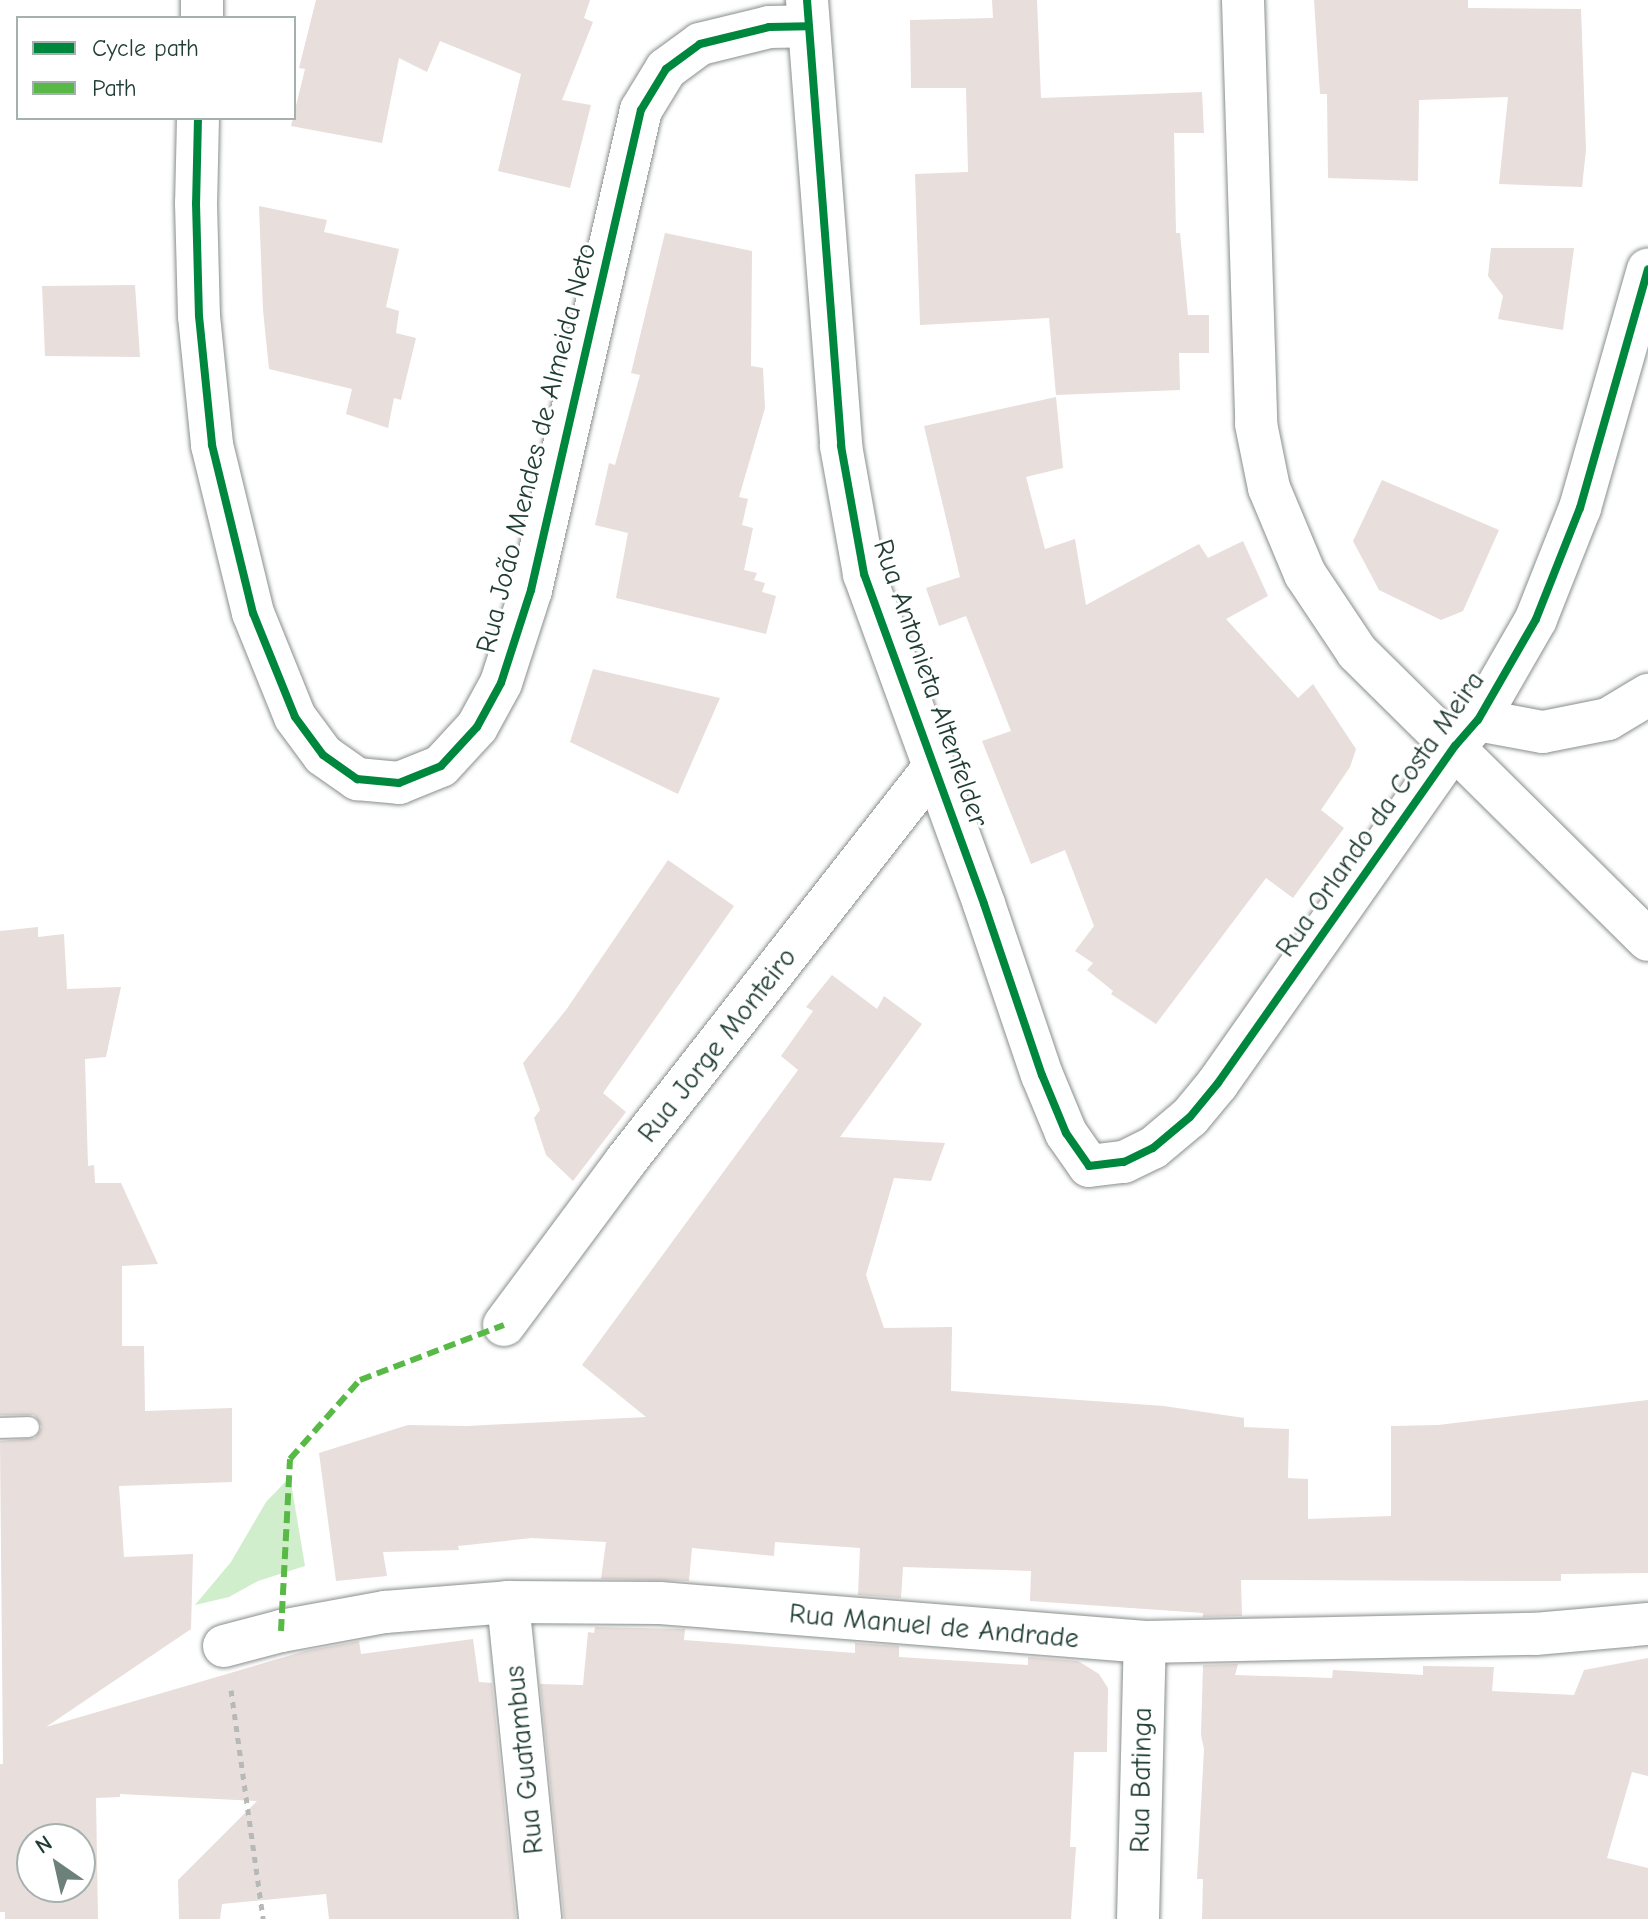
<!DOCTYPE html>
<meta charset="utf-8">
<style>
body{margin:0}
#map{position:relative;width:1648px;height:1919px;overflow:hidden;background:#fff;font-family:"Comic Neue",sans-serif}
div>[style]{position:absolute}
[style*='--x']{left:calc(var(--x)*1px);top:calc(var(--y)*1px);width:calc(var(--w)*1px);rotate:calc(var(--a)*1deg)}
.green>*{inset:0;background:#d0eecc}
.building>*{inset:0;background:#e8dedb}
.path>*{height:5px;margin-top:-2.5px;transform-origin:0;background:repeating-linear-gradient(90deg,#b6b9b8 0 6px,transparent 0 12px)}
.roads{filter:drop-shadow(0 0 2px #898f8d) drop-shadow(0 0 2px #898f8d)}
.service>*{height:20px;margin:-10px;padding:0 10px;transform-origin:10px;border-radius:10px;background:#fff}
.minor>*{height:42px;margin:-21px;padding:0 21px;transform-origin:21px;border-radius:21px;background:#fff}
.quiet>*{height:6px;margin-top:-3px;transform-origin:0;background:repeating-linear-gradient(90deg,#58b947 0 12px,transparent 0 18px)}
.cycleway>*{height:8px;margin:-4px;padding:0 4px;transform-origin:4px;border-radius:4px;background:#00873e}
span{translate:-50% -50%;white-space:nowrap;text-align:center;line-height:1.15;-webkit-text-stroke:6px #fff;paint-order:stroke}
.street-label{font-size:28px;color:#1f3d34}
.legend{position:absolute;left:16px;top:16px;width:280px;height:104px;box-sizing:border-box;background:#fff;border:2px solid #a5b1ae;margin:0;padding:10px 14px;list-style:none;font-size:24px;color:#1f3d34}
.legend li{display:flex;align-items:center;gap:16px;height:40px}
.legend b{width:40px;border:2px solid #a5b1ae}
.north{position:absolute;left:16px;top:1823px;width:80px;height:80px;box-sizing:border-box;background:#fff;border:2px solid #a5b1ae;border-radius:50%;rotate:326deg;font-size:22px;font-weight:700;line-height:32px;text-align:center;color:#1f3d34}
.north::after{content:'';display:block;margin:auto;width:28px;height:36px;background:#6d817b;clip-path:polygon(50% 0,100% 100%,50% 72%,0 100%)}
</style>
<div id="map">
<div class="green">
<i style="clip-path:polygon(290px 1477px,305px 1566px,258px 1581px,229px 1597px,195px 1605px,231px 1562px,266px 1502px)"></i>
</div>
<div class="building">
<i style="clip-path:polygon(316px 0,590px 0,584px 18px,593px 22px,562px 100px,591px 105px,570px 188px,498px 171px,521px 74px,440px 41px,427px 72px,399px 58px,382px 143px,291px 126px,305px 69px,299px 68px)"></i>
<i style="clip-path:polygon(992px 0,1037px 0,1041px 98px,1202px 92px,1204px 133px,1174px 133px,1176px 233px,1180px 233px,1188px 315px,1209px 315px,1209px 353px,1179px 353px,1180px 390px,1056px 395px,1049px 318px,920px 325px,915px 174px,968px 172px,966px 88px,911px 88px,910px 20px,993px 18px)"></i>
<i style="clip-path:polygon(1314px 0,1468px 0,1468px 8px,1581px 9px,1586px 150px,1582px 187px,1499px 184px,1508px 97px,1419px 100px,1418px 181px,1328px 178px,1327px 94px,1320px 94px)"></i>
<i style="clip-path:polygon(259px 206px,327px 220px,324px 232px,399px 249px,386px 307px,399px 311px,396px 333px,416px 338px,401px 400px,394px 398px,388px 428px,346px 414px,352px 389px,269px 369px,263px 310px)"></i>
<i style="clip-path:polygon(665px 233px,752px 251px,751px 366px,763px 368px,765px 408px,739px 497px,748px 499px,742px 525px,753px 528px,744px 570px,757px 573px,754px 580px,765px 583px,762px 592px,776px 596px,766px 634px,616px 598px,628px 533px,595px 525px,609px 463px,615px 465px,640px 375px,631px 373px)"></i>
<i style="clip-path:polygon(1491px 248px,1574px 248px,1563px 330px,1498px 319px,1503px 296px,1488px 276px)"></i>
<i style="clip-path:polygon(135px 285px,140px 357px,45px 356px,42px 286px)"></i>
<i style="clip-path:polygon(1056px 397px,1063px 468px,1026px 477px,1045px 549px,1075px 539px,1086px 605px,1199px 544px,1208px 558px,1243px 541px,1268px 596px,1226px 619px,1298px 698px,1313px 684px,1356px 749px,1350px 767px,1321px 810px,1344px 828px,1293px 898px,1266px 878px,1156px 1024px,1111px 994px,1113px 991px,1087px 970px,1093px 963px,1075px 951px,1094px 926px,1065px 850px,1031px 864px,982px 741px,1011px 731px,966px 616px,939px 626px,926px 588px,960px 577px,924px 426px)"></i>
<i style="clip-path:polygon(1382px 480px,1499px 530px,1463px 611px,1441px 620px,1379px 590px,1353px 541px)"></i>
<i style="clip-path:polygon(593px 669px,720px 698px,678px 794px,570px 742px)"></i>
<i style="clip-path:polygon(668px 860px,734px 906px,603px 1093px,626px 1112px,573px 1181px,546px 1155px,534px 1118px,540px 1110px,523px 1063px,566px 1010px)"></i>
<i style="clip-path:polygon(evenodd,38px 927px,38px 937px,64px 934px,67px 989px,121px 987px,106px 1057px,85px 1059px,88px 1166px,94px 1165px,95px 1183px,121px 1183px,158px 1264px,122px 1266px,122px 1346px,144px 1346px,145px 1411px,232px 1408px,232px 1482px,119px 1486px,124px 1557px,193px 1554px,191px 1629px,46px 1727px,305px 1651px,359px 1641px,361px 1654px,473px 1639px,479px 1682px,492px 1683px,516px 1919px,329px 1919px,326px 1894px,222px 1904px,220px 1919px,179px 1919px,178px 1880px,257px 1801px,120px 1794px,120px 1797px,96px 1798px,98px 1919px,5px 1919px,5px 1912px,0 1912px,0 1764px,3px 1764px,0 1441px,35px 1438px,42px 1427px,34px 1415px,0 1415px,0 931px,38px 927px,32px 1839px,80px 1839px,80px 1887px,32px 1887px,32px 1839px)"></i>
<i style="clip-path:polygon(832px 975px,877px 1009px,884px 996px,922px 1024px,840px 1137px,945px 1143px,931px 1181px,894px 1178px,866px 1275px,884px 1328px,952px 1327px,951px 1391px,1164px 1406px,1244px 1418px,1244px 1427px,1289px 1429px,1288px 1478px,1308px 1479px,1308px 1519px,1391px 1516px,1391px 1426px,1438px 1425px,1648px 1400px,1648px 1573px,1561px 1574px,1561px 1581px,1241px 1580px,1242px 1616px,1203px 1617px,1203px 1613px,1030px 1601px,1031px 1571px,903px 1567px,901px 1598px,858px 1595px,860px 1548px,775px 1542px,774px 1556px,692px 1548px,689px 1581px,601px 1579px,606px 1542px,532px 1538px,458px 1546px,459px 1550px,383px 1552px,387px 1576px,336px 1581px,319px 1453px,408px 1425px,467px 1426px,646px 1417px,582px 1365px,798px 1070px,781px 1056px,813px 1011px,806px 1007px)"></i>
<i style="clip-path:polygon(595px 1627px,685px 1629px,684px 1640px,855px 1653px,855px 1643px,899px 1646px,899px 1657px,1028px 1665px,1028px 1657px,1078px 1661px,1099px 1674px,1108px 1688px,1107px 1752px,1074px 1752px,1070px 1847px,1076px 1847px,1071px 1919px,564px 1919px,540px 1684px,583px 1685px,588px 1632px,594px 1633px)"></i>
<i style="clip-path:polygon(1648px 1658px,1648px 1776px,1632px 1772px,1607px 1858px,1648px 1868px,1648px 1919px,1202px 1919px,1203px 1879px,1197px 1879px,1204px 1749px,1201px 1735px,1203px 1665px,1238px 1664px,1235px 1675px,1332px 1678px,1333px 1670px,1423px 1675px,1423px 1666px,1494px 1667px,1492px 1691px,1574px 1695px,1584px 1670px)"></i>
</div>
<div class="path">
<i style="--x:231;--y:1690;--w:231;--a:82"></i>
</div>
<div class="roads">
<div class="service">
<i style="--x:0;--y:1428;--w:29;--a:-2"></i>
</div>
<div class="minor">
<i style="--x:807;--y:0;--w:447;--a:85.6"></i>
<i style="--x:841;--y:446;--w:130;--a:79.8"></i>
<i style="--x:864;--y:574;--w:351;--a:70"></i>
<i style="--x:984;--y:904;--w:181;--a:71.3"></i>
<i style="--x:1042;--y:1075;--w:63;--a:67.5"></i>
<i style="--x:1066;--y:1133;--w:40;--a:55.1"></i>
<i style="--x:1089;--y:1166;--w:35;--a:-7"></i>
<i style="--x:1124;--y:1162;--w:32;--a:-26"></i>
<i style="--x:1153;--y:1148;--w:48;--a:-40"></i>
<i style="--x:1190;--y:1117;--w:44;--a:-50.5"></i>
<i style="--x:1218;--y:1083;--w:412;--a:-54.9"></i>
<i style="--x:1455;--y:746;--w:35;--a:-49"></i>
<i style="--x:1478;--y:720;--w:116;--a:-60.1"></i>
<i style="--x:1536;--y:619;--w:119;--a:-68.4"></i>
<i style="--x:1580;--y:508;--w:248;--a:-74.1"></i>
<i style="--x:1243;--y:0;--w:424;--a:88.2"></i>
<i style="--x:1256;--y:424;--w:65;--a:78.5"></i>
<i style="--x:1269;--y:488;--w:93;--a:67.3"></i>
<i style="--x:1305;--y:574;--w:94;--a:56.3"></i>
<i style="--x:1357;--y:652;--w:409;--a:44.7"></i>
<i style="--x:202;--y:18;--w:18;--a:-90"></i>
<i style="--x:198;--y:118;--w:85;--a:91.3"></i>
<i style="--x:196;--y:203;--w:113;--a:88.5"></i>
<i style="--x:199;--y:316;--w:130;--a:84.2"></i>
<i style="--x:212;--y:445;--w:173;--a:76.3"></i>
<i style="--x:253;--y:613;--w:112;--a:68"></i>
<i style="--x:295;--y:717;--w:47;--a:53.6"></i>
<i style="--x:323;--y:755;--w:42;--a:35.2"></i>
<i style="--x:357;--y:779;--w:42;--a:5.4"></i>
<i style="--x:399;--y:783;--w:45;--a:-22"></i>
<i style="--x:441;--y:766;--w:53;--a:-47.3"></i>
<i style="--x:477;--y:727;--w:50;--a:-61.4"></i>
<i style="--x:501;--y:683;--w:98;--a:-72.1"></i>
<i style="--x:531;--y:590;--w:492;--a:-77.1"></i>
<i style="--x:641;--y:110;--w:48;--a:-58.6"></i>
<i style="--x:666;--y:69;--w:42;--a:-36.3"></i>
<i style="--x:700;--y:44;--w:71;--a:-13.8"></i>
<i style="--x:769;--y:27;--w:39;--a:-1"></i>
<i style="--x:1478;--y:720;--w:66;--a:10.5"></i>
<i style="--x:1543;--y:732;--w:66;--a:-11.3"></i>
<i style="--x:1608;--y:719;--w:47;--a:-31"></i>
<i style="--x:504;--y:1325;--w:203;--a:-53.4"></i>
<i style="--x:625;--y:1162;--w:502;--a:-51.96"></i>
<i style="--x:508;--y:1602;--w:319;--a:84.2"></i>
<i style="--x:224;--y:1646;--w:59;--a:-14.7"></i>
<i style="--x:281;--y:1631;--w:106;--a:-10.4"></i>
<i style="--x:385;--y:1612;--w:123;--a:-4.6"></i>
<i style="--x:508;--y:1602;--w:152;--a:0.4"></i>
<i style="--x:660;--y:1603;--w:487;--a:4.6"></i>
<i style="--x:1145;--y:1642;--w:390;--a:-1.2"></i>
<i style="--x:1535;--y:1634;--w:113;--a:-5.1"></i>
<i style="--x:1138;--y:1919;--w:277;--a:-88.6"></i>
</div>
</div>
<div class="quiet">
<i style="--x:281;--y:1631;--w:172;--a:-87"></i>
<i style="--x:290;--y:1459;--w:106;--a:-48.5"></i>
<i style="--x:360;--y:1380;--w:154;--a:-20.9"></i>
</div>
<div class="cycleway">
<i style="--x:807;--y:0;--w:447;--a:85.6"></i>
<i style="--x:841;--y:446;--w:130;--a:79.8"></i>
<i style="--x:864;--y:574;--w:351;--a:70"></i>
<i style="--x:984;--y:904;--w:181;--a:71.3"></i>
<i style="--x:1042;--y:1075;--w:63;--a:67.5"></i>
<i style="--x:1066;--y:1133;--w:40;--a:55.1"></i>
<i style="--x:1089;--y:1166;--w:35;--a:-7"></i>
<i style="--x:1124;--y:1162;--w:32;--a:-26"></i>
<i style="--x:1153;--y:1148;--w:48;--a:-40"></i>
<i style="--x:1190;--y:1117;--w:44;--a:-50.5"></i>
<i style="--x:1218;--y:1083;--w:412;--a:-54.9"></i>
<i style="--x:1455;--y:746;--w:35;--a:-49"></i>
<i style="--x:1478;--y:720;--w:116;--a:-60.1"></i>
<i style="--x:1536;--y:619;--w:119;--a:-68.4"></i>
<i style="--x:1580;--y:508;--w:248;--a:-74.1"></i>
<i style="--x:198;--y:118;--w:85;--a:91.3"></i>
<i style="--x:196;--y:203;--w:113;--a:88.5"></i>
<i style="--x:199;--y:316;--w:130;--a:84.2"></i>
<i style="--x:212;--y:445;--w:173;--a:76.3"></i>
<i style="--x:253;--y:613;--w:112;--a:68"></i>
<i style="--x:295;--y:717;--w:47;--a:53.6"></i>
<i style="--x:323;--y:755;--w:42;--a:35.2"></i>
<i style="--x:357;--y:779;--w:42;--a:5.4"></i>
<i style="--x:399;--y:783;--w:45;--a:-22"></i>
<i style="--x:441;--y:766;--w:53;--a:-47.3"></i>
<i style="--x:477;--y:727;--w:50;--a:-61.4"></i>
<i style="--x:501;--y:683;--w:98;--a:-72.1"></i>
<i style="--x:531;--y:590;--w:492;--a:-77.1"></i>
<i style="--x:641;--y:110;--w:48;--a:-58.6"></i>
<i style="--x:666;--y:69;--w:42;--a:-36.3"></i>
<i style="--x:700;--y:44;--w:71;--a:-13.8"></i>
<i style="--x:769;--y:27;--w:39;--a:-1"></i>
</div>
<div class="street-label">
<span style="left:536px;top:448px;rotate:-76deg">Rua João Mendes de Almeida Neto</span>
<span style="left:931px;top:683px;rotate:71deg">Rua Antonieta Altenfelder</span>
<span style="left:1380px;top:814px;rotate:-55deg">Rua Orlando da Costa Meira</span>
<span style="left:717px;top:1045px;rotate:-52deg">Rua Jorge Monteiro</span>
<span style="left:934px;top:1626px;rotate:5deg">Rua Manuel de Andrade</span>
<span style="left:524px;top:1760px;rotate:-96deg">Rua Guatambus</span>
<span style="left:1141px;top:1780px;rotate:-89deg">Rua Batinga</span>
</div>
<ul class="legend">
<li><b style="height:10px;background:#00873e"></b>Cycle path</li>
<li><b style="height:10px;background:#58b947"></b>Path</li>
</ul>
<div class="north">N</div>
</div>
